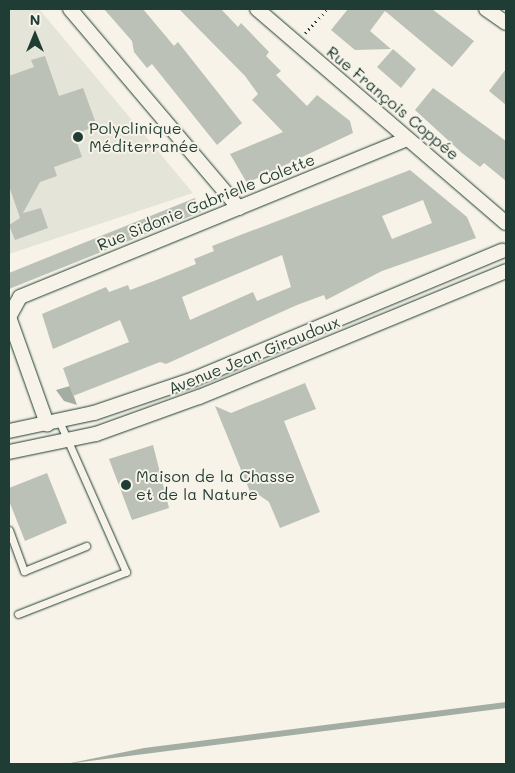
<!DOCTYPE html>
<meta charset="utf-8">
<style>
body{margin:0}
#map{position:relative;width:515px;height:773px;overflow:hidden;background:#f7f3e8;font-family:Mali,sans-serif}
div>[style]{position:absolute}
[style*='--x']{left:calc(var(--x)*1px);top:calc(var(--y)*1px);width:calc(var(--w)*1px);rotate:calc(var(--a)*1deg)}
.built>*{inset:0;background:#e5e4d9}
.water>*{inset:0;background:#a4ada3}
.building>*{inset:0;background:#bbc1b6}
.path>*{height:2.5px;margin-top:-1.25px;transform-origin:0;background:repeating-linear-gradient(90deg,#1f3d34 0 1px,transparent 0 5px)}
.roads{filter:drop-shadow(0 0 1px #1f3d34) drop-shadow(0 0 1px #1f3d34)}
.service>*{height:7px;margin:-3.5px;padding:0 3.5px;transform-origin:3.5px;border-radius:3.5px;background:#f7f3e8}
.minor>*{height:14px;margin:-7px;padding:0 7px;transform-origin:7px;border-radius:7px;background:#f7f3e8}
.dots>*{width:14px;height:14px;translate:-50% -50%;box-sizing:border-box;border:2px solid #f7f3e8;border-radius:50%}
span{translate:-50% -50%;white-space:nowrap;text-align:center;line-height:1.15;-webkit-text-stroke:4px #f7f3e8;paint-order:stroke}
.street-label{font-size:16px;color:#1f3d34}
.poi-label{font-size:16px;color:#1f3d34}
.left{translate:0 -50%;text-align:left}
.frame{position:absolute;inset:0;border:10px solid #1f3d34;pointer-events:none}
.north{position:absolute;left:10px;top:10px;width:50px;height:50px;-webkit-text-stroke:4px #f7f3e8;paint-order:stroke;rotate:0deg;font-size:14px;font-weight:700;line-height:20px;text-align:center;color:#1f3d34}
.north::after{content:'';display:block;margin:auto;width:18px;height:22px;background:#1f3d34;clip-path:polygon(50% 0,100% 100%,50% 72%,0 100%)}
</style>
<div id="map">
<div class="built">
<i style="clip-path:polygon(9px 9px,39px 9px,193px 193px,9px 254px)"></i>
</div>
<div class="water">
<i style="clip-path:polygon(70px 386px,77px 405px,64px 401px,56px 390px)"></i>
<i style="clip-path:polygon(506px 702px,506px 708px,66px 764px,144px 748px)"></i>
</div>
<div class="building">
<i style="clip-path:polygon(104px 9px,143px 9px,174px 46px,178px 42px,242px 123px,217px 145px,152px 64px,147px 68px,134px 52px,132px 41px)"></i>
<i style="clip-path:polygon(179px 9px,221px 9px,238px 27px,241px 23px,269px 52px,266px 56px,281px 71px,276px 75px,307px 106px,317px 95px,350px 121px,353px 133px,247px 183px,230px 154px,283px 132px,252px 100px,258px 94px,245px 76px)"></i>
<i style="clip-path:polygon(348px 9px,432px 9px,474px 41px,452px 67px,385px 11px,370px 31px,391px 49px,355px 50px,331px 30px)"></i>
<i style="clip-path:polygon(393px 49px,416px 69px,401px 88px,377px 67px)"></i>
<i style="clip-path:polygon(45px 56px,59px 96px,83px 88px,97px 126px,74px 134px,82px 157px,54px 167px,57px 176px,40px 182px,23px 213px,41px 208px,48px 228px,15px 240px,9px 225px,20px 218px,9px 186px,9px 76px,34px 67px,31px 60px)"></i>
<i style="clip-path:polygon(506px 69px,506px 105px,489px 91px)"></i>
<i style="clip-path:polygon(433px 88px,506px 141px,506px 181px,484px 163px,480px 167px,462px 153px,415px 110px)"></i>
<i style="clip-path:polygon(evenodd,410px 170px,467px 217px,476px 238px,382px 271px,326px 300px,324px 295px,297px 305px,166px 364px,160px 362px,73px 396px,63px 368px,129px 342px,120px 320px,53px 349px,42px 314px,106px 287px,109px 292px,128px 285px,130px 290px,154px 281px,196px 264px,194px 259px,214px 251px,212px 246px,410px 170px,423px 200px,432px 223px,392px 239px,382px 216px,423px 200px,410px 170px,282px 255px,291px 287px,257px 301px,253px 292px,190px 320px,182px 297px,282px 255px)"></i>
<i style="clip-path:polygon(195px 198px,201px 212px,9px 289px,9px 273px)"></i>
<i style="clip-path:polygon(305px 383px,316px 409px,284px 421px,320px 512px,280px 528px,269px 502px,259px 495px,253px 499px,215px 406px,231px 413px)"></i>
<i style="clip-path:polygon(153px 445px,169px 508px,132px 520px,109px 459px)"></i>
<i style="clip-path:polygon(47px 473px,67px 523px,25px 541px,9px 501px,9px 488px)"></i>
</div>
<div class="path">
<i style="--x:305;--y:33;--w:33;--a:-47"></i>
</div>
<div class="roads">
<div class="service">
<i style="--x:9;--y:530;--w:44;--a:69.9"></i>
<i style="--x:24;--y:571;--w:67;--a:-22"></i>
<i style="--x:18;--y:614;--w:116;--a:-21.3"></i>
<i style="--x:126;--y:572;--w:165;--a:-113.9"></i>
</div>
<div class="minor">
<i style="--x:70;--y:9;--w:261;--a:49.7"></i>
<i style="--x:257;--y:9;--w:328;--a:40.7"></i>
<i style="--x:486;--y:9;--w:24;--a:35"></i>
<i style="--x:9;--y:317;--w:23;--a:-61"></i>
<i style="--x:20;--y:297;--w:416;--a:-22.2"></i>
<i style="--x:9;--y:317;--w:114;--a:70.4"></i>
<i style="--x:9;--y:431;--w:87;--a:-12"></i>
<i style="--x:94;--y:413;--w:106;--a:-18.8"></i>
<i style="--x:194;--y:379;--w:334;--a:-22.6"></i>
<i style="--x:9;--y:452;--w:89;--a:-11.7"></i>
<i style="--x:96;--y:434;--w:109;--a:-19.8"></i>
<i style="--x:199;--y:397;--w:332;--a:-22.3"></i>
</div>
</div>
<div class="dots">
<i style="left:78px;top:137px;background:#1f3d34"></i>
<i style="left:126px;top:485px;background:#1f3d34"></i>
</div>
<div class="street-label">
<span style="left:393px;top:103px;rotate:40deg">Rue François Coppée</span>
<span style="left:206px;top:202px;rotate:-22deg">Rue Sidonie Gabrielle Colette</span>
<span style="left:254px;top:355px;rotate:-22deg">Avenue Jean Giraudoux</span>
</div>
<div class="poi-label">
<span class="left" style="left:89px;top:137px">Polyclinique<br>Méditerranée</span>
<span class="left" style="left:136px;top:485px">Maison de la Chasse<br>et de la Nature</span>
</div>
<div class="frame"></div>
<div class="north">N</div>
</div>
